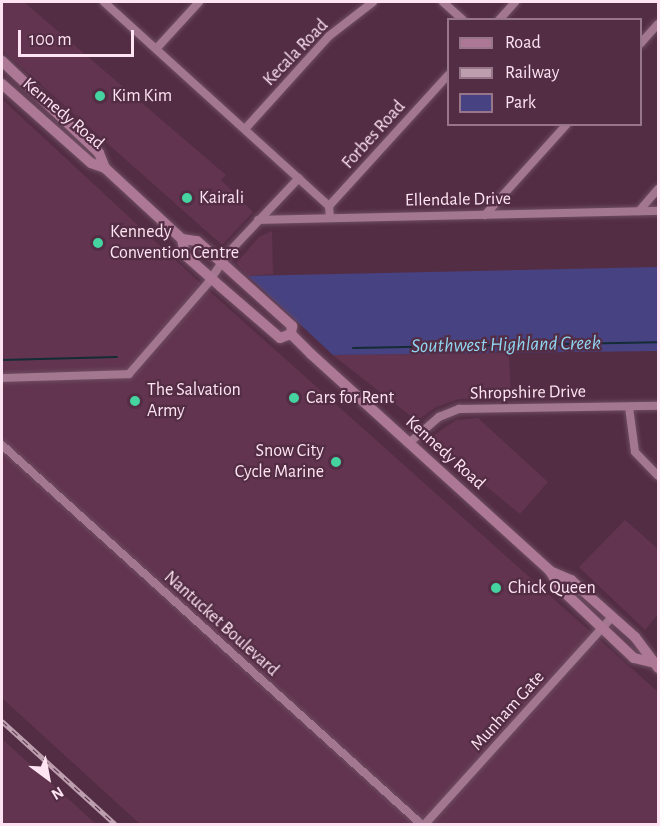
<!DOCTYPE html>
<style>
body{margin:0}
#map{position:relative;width:660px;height:826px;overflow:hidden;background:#532d44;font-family:"Alegreya Sans",sans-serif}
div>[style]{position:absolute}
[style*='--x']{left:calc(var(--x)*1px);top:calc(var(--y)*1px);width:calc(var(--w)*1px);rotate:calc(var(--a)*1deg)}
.built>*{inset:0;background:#623450}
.green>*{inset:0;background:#474281}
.stream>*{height:2px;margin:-1px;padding:0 1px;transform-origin:1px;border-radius:1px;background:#142c35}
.roads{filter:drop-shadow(0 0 2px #6f4e62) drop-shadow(0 0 2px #6f4e62)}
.street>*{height:8px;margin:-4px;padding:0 4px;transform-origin:4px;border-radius:4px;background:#a47791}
.secondary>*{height:10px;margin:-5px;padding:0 5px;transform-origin:5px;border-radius:5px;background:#ac7896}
.rail>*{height:4.5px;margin-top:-2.25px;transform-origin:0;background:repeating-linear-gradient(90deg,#532d44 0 7px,#bd9eaf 0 14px);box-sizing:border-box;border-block:2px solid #bd9eaf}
.dots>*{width:16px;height:16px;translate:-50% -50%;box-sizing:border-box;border:3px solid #532d44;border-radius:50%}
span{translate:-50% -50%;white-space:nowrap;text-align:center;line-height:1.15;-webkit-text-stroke:4.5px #532d44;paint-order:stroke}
.street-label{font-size:18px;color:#fee4f2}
.poi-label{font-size:18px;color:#fee4f2}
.left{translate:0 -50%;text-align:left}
.right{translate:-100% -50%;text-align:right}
.water-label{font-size:20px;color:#90d6f1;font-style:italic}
.frame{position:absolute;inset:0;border:3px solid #fee4f2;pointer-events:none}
.legend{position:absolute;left:447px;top:18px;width:195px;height:108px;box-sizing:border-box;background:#532d44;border:2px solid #97768a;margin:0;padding:8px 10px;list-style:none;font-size:18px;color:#fee4f2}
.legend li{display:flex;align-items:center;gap:12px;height:30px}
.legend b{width:30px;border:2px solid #97768a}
.north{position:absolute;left:18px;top:748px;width:60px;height:60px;-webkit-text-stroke:4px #532d44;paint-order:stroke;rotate:148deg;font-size:16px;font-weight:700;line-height:24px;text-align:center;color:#fee4f2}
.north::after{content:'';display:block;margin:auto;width:21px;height:27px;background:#fee4f2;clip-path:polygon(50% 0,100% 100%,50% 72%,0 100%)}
.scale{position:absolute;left:18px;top:30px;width:116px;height:27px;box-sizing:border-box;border:3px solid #fee4f2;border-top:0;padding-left:8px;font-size:18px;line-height:21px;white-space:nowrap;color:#fee4f2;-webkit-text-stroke:4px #532d44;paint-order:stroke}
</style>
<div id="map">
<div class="built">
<i style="clip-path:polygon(2px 2px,24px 2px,226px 175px,221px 180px,253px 212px,222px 245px,2px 50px)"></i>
<i style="clip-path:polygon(2px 99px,198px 281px,658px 692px,658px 824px,140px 824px,2px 698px)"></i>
<i style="clip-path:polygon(272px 231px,273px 274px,248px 276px,236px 263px,259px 237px)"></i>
<i style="clip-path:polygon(509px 353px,511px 398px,459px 399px,436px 407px,417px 421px,333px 355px)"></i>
<i style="clip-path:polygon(478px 418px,548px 482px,520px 514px,428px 439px,456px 420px)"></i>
<i style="clip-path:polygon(625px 520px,658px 549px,658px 614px,645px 630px,579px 567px)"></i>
<i style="clip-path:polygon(2px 739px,96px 824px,2px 824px)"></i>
</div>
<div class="green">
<i style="clip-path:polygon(658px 267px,658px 351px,333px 355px,248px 276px)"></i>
</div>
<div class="stream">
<i style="--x:353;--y:348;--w:305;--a:-1.1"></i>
<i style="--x:2;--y:360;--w:115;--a:-1.5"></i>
</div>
<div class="roads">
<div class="street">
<i style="--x:104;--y:2;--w:304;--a:42.2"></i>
<i style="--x:443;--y:2;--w:27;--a:42"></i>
<i style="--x:499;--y:20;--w:24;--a:-48"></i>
<i style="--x:640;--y:44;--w:27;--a:-48"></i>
<i style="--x:156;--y:49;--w:64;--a:-47.5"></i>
<i style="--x:245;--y:129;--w:125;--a:-47.9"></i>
<i style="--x:329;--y:36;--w:56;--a:-37.7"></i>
<i style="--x:639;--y:211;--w:29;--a:-49"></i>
<i style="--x:485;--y:215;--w:122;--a:-48"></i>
<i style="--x:330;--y:218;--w:12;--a:-95"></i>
<i style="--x:329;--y:206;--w:177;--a:-47.7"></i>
<i style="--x:258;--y:220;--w:400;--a:-1.3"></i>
<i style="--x:2;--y:378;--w:127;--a:-1.8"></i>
<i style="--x:129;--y:374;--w:121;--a:-49"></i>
<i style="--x:208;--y:283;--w:36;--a:-56"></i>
<i style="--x:228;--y:253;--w:103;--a:-46.6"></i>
<i style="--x:629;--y:407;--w:45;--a:82.4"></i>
<i style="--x:635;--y:452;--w:33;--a:46"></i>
<i style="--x:409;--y:443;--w:40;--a:-41"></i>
<i style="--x:439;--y:417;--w:22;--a:-22"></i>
<i style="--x:459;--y:409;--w:199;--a:-0.9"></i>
<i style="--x:2;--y:445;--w:565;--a:42.13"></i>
<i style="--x:425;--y:824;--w:279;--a:-47.9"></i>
</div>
<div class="secondary">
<i style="--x:2;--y:61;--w:134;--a:43.5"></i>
<i style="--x:99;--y:153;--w:16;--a:68"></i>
<i style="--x:2;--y:84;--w:119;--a:41.6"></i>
<i style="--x:91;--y:163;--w:15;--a:20"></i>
<i style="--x:105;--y:168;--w:105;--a:42.7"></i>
<i style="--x:182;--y:239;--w:15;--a:8"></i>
<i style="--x:197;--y:241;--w:32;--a:41"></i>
<i style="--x:221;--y:262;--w:96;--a:42"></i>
<i style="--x:292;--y:326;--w:8;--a:97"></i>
<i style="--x:291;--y:334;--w:28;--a:45"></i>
<i style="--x:311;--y:354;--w:323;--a:42.2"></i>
<i style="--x:550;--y:571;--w:22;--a:58"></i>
<i style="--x:562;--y:590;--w:99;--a:43.4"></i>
<i style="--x:634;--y:658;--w:18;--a:13"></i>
<i style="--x:182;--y:239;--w:16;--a:79"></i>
<i style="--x:185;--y:255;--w:48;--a:41.6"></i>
<i style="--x:221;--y:287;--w:78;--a:40.8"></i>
<i style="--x:280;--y:338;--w:12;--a:-20"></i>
<i style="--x:550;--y:571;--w:23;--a:23"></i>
<i style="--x:571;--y:580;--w:86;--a:41.7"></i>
<i style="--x:635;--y:637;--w:39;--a:53"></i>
</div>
</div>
<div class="rail">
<i style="--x:2;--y:721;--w:153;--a:42.3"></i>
</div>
<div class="dots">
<i style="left:100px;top:96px;background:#45d49f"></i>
<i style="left:187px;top:198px;background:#45d49f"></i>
<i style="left:98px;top:243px;background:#45d49f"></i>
<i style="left:294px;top:398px;background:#45d49f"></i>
<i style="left:135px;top:401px;background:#45d49f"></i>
<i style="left:336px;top:462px;background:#45d49f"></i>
<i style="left:496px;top:588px;background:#45d49f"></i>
</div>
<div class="street-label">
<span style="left:296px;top:53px;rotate:-46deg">Kecala Road</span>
<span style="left:63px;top:114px;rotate:40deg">Kennedy Road</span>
<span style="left:374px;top:135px;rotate:-48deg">Forbes Road</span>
<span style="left:458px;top:200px;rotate:-1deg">Ellendale Drive</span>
<span style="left:528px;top:393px;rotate:-1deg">Shropshire Drive</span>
<span style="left:445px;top:453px;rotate:42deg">Kennedy Road</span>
<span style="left:221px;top:624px;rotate:42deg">Nantucket Boulevard</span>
<span style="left:508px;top:711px;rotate:-48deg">Munham Gate</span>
</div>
<div class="poi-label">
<span class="left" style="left:112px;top:96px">Kim Kim</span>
<span class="left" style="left:199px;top:198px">Kairali</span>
<span class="left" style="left:110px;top:243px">Kennedy<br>Convention Centre</span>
<span class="left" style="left:147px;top:401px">The Salvation<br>Army</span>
<span class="left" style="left:306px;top:398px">Cars for Rent</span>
<span class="right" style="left:324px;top:462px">Snow City<br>Cycle Marine</span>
<span class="left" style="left:508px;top:588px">Chick Queen</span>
</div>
<div class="water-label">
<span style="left:506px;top:345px;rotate:-1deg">Southwest Highland Creek</span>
</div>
<div class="frame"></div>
<ul class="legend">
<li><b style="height:8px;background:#ac7896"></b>Road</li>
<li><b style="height:8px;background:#bd9eaf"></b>Railway</li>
<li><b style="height:16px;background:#474281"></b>Park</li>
</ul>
<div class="north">N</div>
<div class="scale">100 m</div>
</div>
